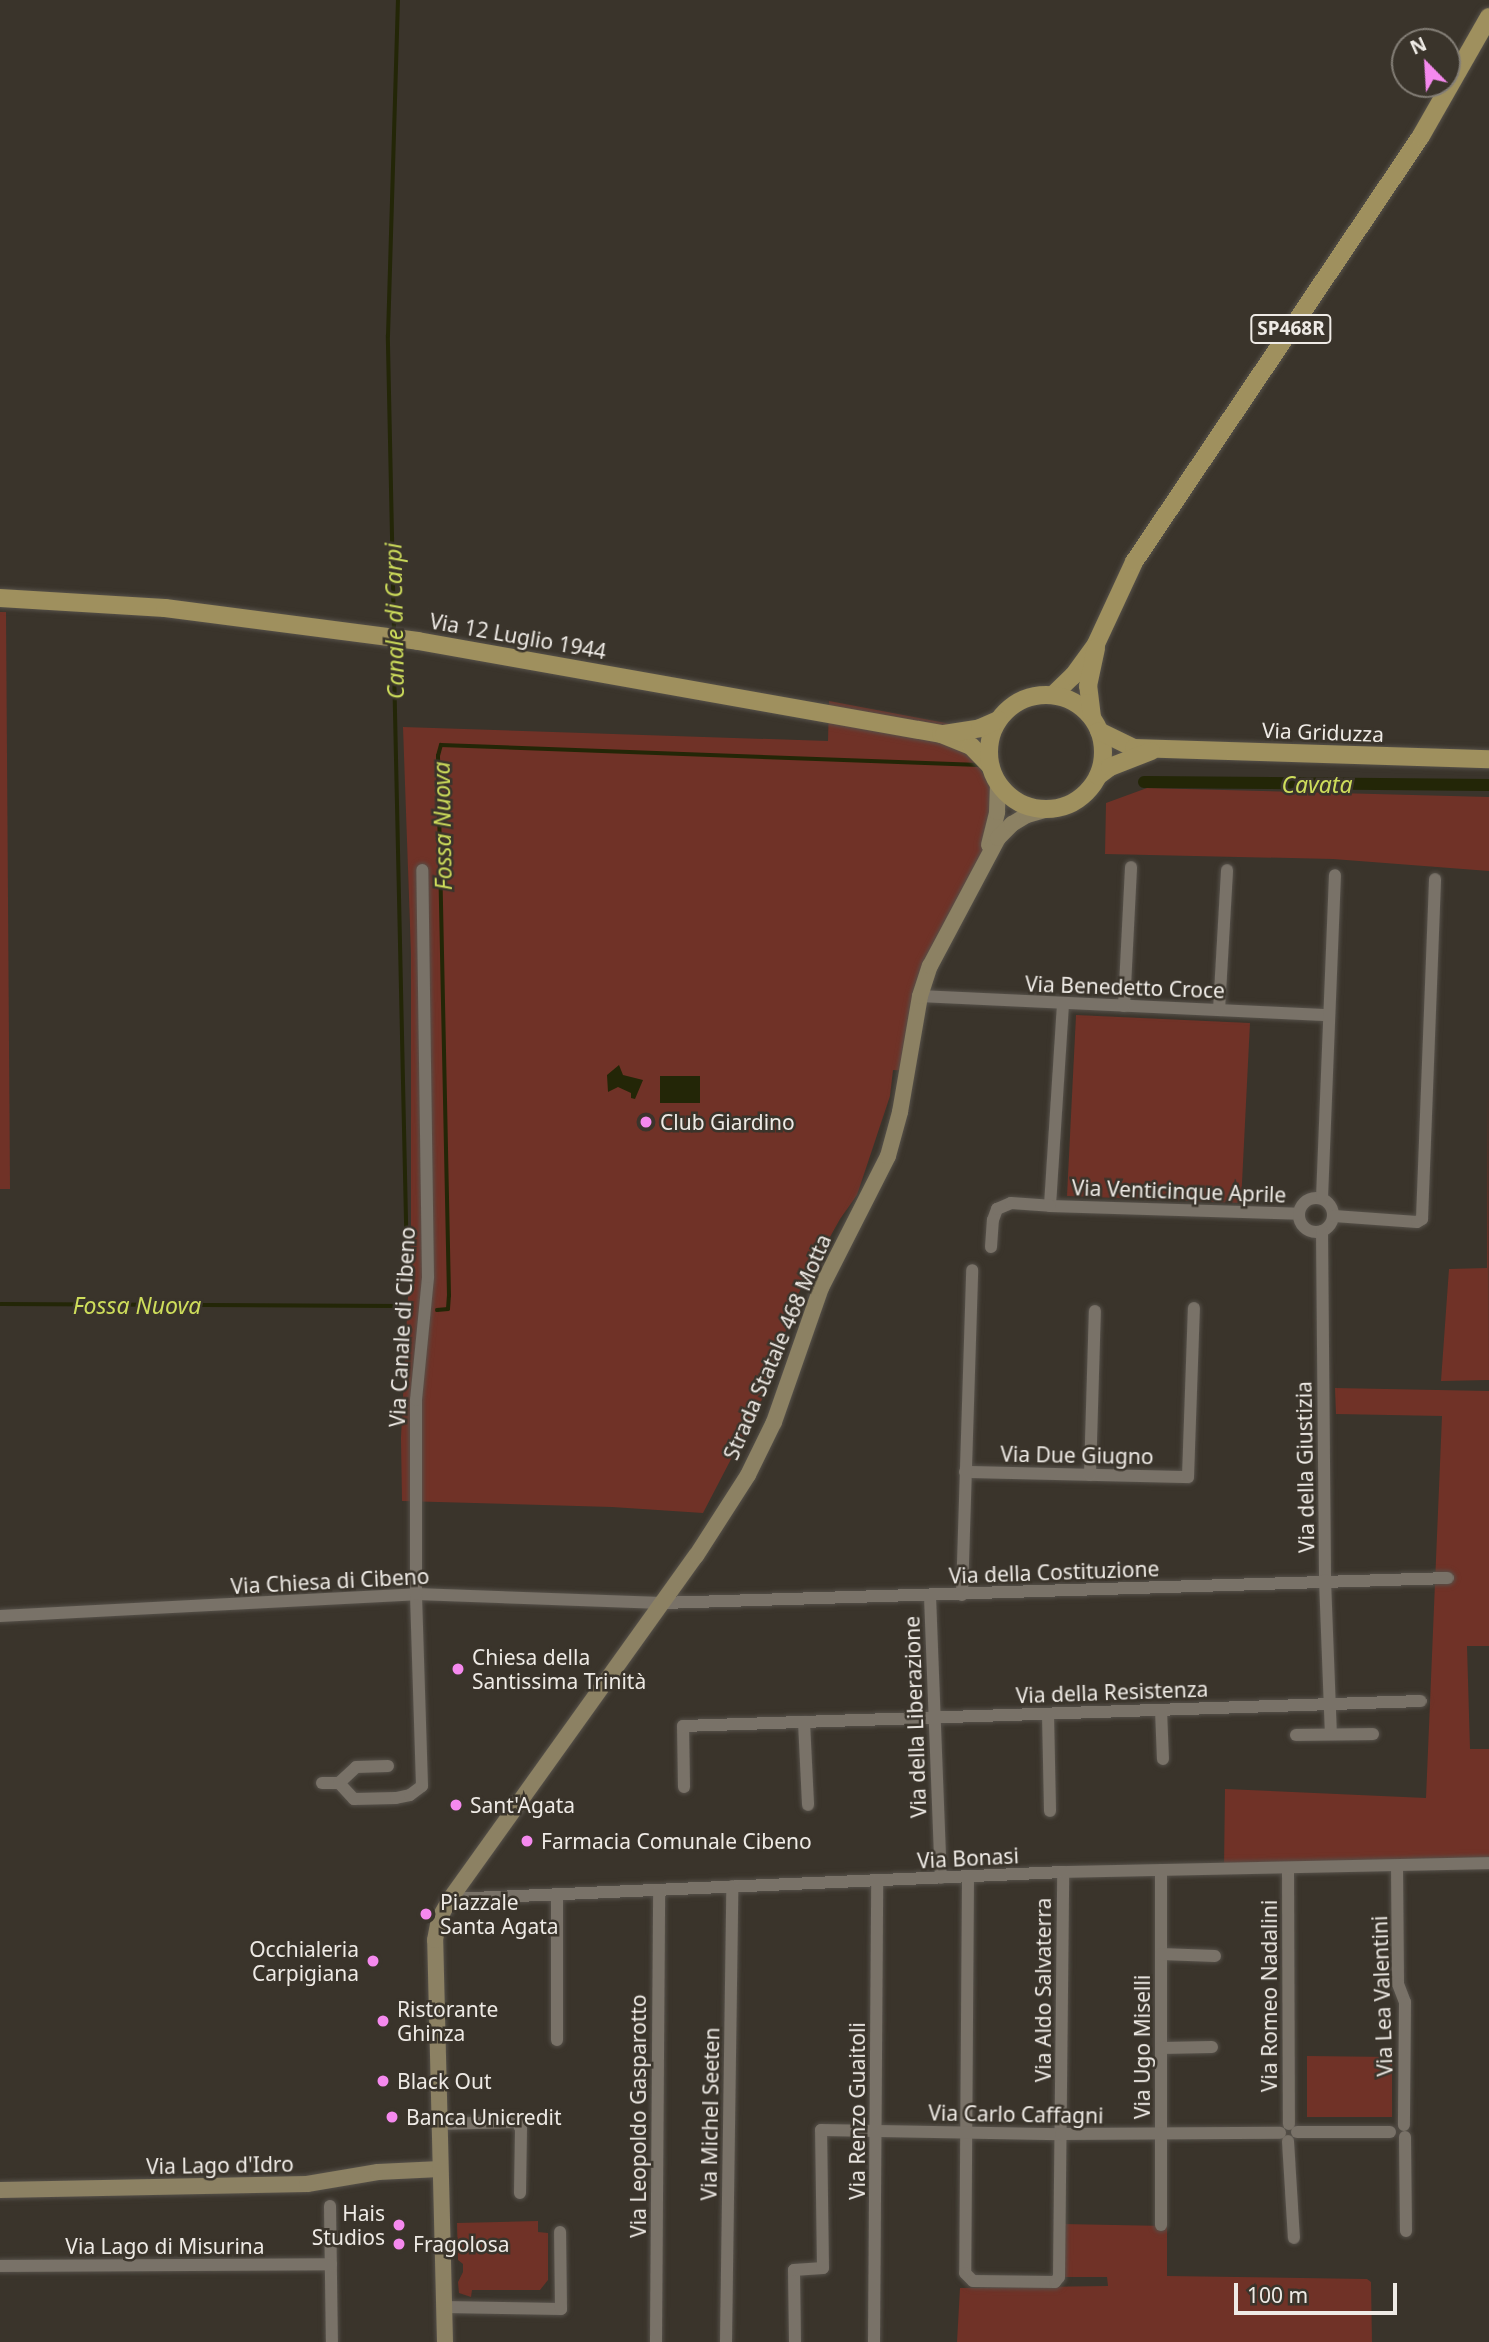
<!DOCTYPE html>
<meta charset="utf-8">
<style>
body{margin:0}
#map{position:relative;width:1489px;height:2342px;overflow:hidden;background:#3a342b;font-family:"Noto Sans",sans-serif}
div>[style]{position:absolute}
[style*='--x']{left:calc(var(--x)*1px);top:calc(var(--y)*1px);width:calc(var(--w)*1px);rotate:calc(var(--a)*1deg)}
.green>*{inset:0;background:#703227}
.water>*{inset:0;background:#232607}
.stream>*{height:3.5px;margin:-1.75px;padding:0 1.75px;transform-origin:1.75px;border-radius:1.75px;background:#232607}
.canal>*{height:12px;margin:-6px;padding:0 6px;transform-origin:6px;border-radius:6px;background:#232607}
.roads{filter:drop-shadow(0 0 2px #56514a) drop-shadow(0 0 2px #56514a)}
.street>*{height:12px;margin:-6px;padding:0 6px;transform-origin:6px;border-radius:6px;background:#797268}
.street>.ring{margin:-6px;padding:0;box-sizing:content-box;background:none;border:12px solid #797268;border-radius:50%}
.secondary>*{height:16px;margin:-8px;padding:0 8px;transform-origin:8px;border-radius:8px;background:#8c8163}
.primary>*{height:18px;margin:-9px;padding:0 9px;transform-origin:9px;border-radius:9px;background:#9f905e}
.primary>.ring{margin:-9px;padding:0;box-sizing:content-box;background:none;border:18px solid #9f905e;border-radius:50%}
.dots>*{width:19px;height:19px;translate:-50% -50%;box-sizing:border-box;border:4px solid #3a342b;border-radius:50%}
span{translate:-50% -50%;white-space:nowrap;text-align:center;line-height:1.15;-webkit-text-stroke:5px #3a342b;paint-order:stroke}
.shield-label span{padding:2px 5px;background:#3a342b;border:2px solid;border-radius:5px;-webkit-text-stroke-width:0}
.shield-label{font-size:19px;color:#eeeae5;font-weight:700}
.street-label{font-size:21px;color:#eeeae5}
.poi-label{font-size:21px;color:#eeeae5}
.left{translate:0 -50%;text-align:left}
.right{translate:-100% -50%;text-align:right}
.water-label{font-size:23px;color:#cedd5b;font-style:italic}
.north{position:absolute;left:1391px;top:28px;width:70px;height:70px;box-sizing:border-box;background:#3a342b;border:2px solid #827d75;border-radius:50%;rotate:336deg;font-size:19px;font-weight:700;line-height:28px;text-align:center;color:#eeeae5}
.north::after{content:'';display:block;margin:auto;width:24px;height:32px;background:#f589ee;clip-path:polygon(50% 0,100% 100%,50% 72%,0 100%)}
.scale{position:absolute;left:1234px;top:2283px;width:163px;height:32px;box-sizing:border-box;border:4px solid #eeeae5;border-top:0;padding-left:9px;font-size:21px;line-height:24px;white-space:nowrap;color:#eeeae5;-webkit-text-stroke:5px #3a342b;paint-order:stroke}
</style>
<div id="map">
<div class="green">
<i style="clip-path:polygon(0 612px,6px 612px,10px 1189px,0 1189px)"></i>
<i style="clip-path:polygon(829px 701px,956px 725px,990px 786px,992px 809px,1010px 828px,929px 977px,912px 1071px,893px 1070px,890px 1096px,857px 1195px,840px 1219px,797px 1296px,766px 1392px,703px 1513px,612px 1507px,402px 1501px,401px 1438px,411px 1235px,411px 954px,403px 727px,828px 741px)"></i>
<i style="clip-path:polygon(1147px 788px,1489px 797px,1489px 871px,1333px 859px,1105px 854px,1106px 803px)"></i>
<i style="clip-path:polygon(1076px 1015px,1250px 1023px,1241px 1203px,1067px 1196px)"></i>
<i style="clip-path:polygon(1488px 1083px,1489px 1380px,1441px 1381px,1449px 1269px,1487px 1268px)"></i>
<i style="clip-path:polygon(1335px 1388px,1489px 1391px,1489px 1646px,1467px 1646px,1470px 1749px,1489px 1749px,1489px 1862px,1224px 1867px,1225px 1789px,1426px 1798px,1442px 1416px,1336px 1414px)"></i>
<i style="clip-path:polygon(1307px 2056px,1392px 2057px,1392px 2117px,1307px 2117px)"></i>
<i style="clip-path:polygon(538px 2221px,538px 2232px,548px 2233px,548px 2280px,540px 2290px,472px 2290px,471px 2297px,459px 2293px,458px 2282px,463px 2272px,463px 2264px,458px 2260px,457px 2223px)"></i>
<i style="clip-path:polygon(1062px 2224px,1167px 2226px,1167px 2276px,1367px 2279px,1371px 2282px,1372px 2342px,957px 2342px,960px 2288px,1108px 2286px,1107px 2277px,1061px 2277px)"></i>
</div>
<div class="water">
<i style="clip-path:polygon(619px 1065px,623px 1075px,643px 1080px,635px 1099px,631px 1098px,631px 1093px,618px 1087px,608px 1092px,607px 1075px)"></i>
<i style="clip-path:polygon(660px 1076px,700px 1076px,700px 1103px,660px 1103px)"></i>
</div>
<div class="stream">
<i style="--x:394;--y:632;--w:296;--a:-91.2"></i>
<i style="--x:388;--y:336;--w:336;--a:-88.3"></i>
<i style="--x:394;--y:643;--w:600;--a:88.76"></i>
<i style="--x:0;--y:1304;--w:399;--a:0.3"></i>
<i style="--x:437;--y:1310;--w:11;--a:-5"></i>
<i style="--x:448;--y:1309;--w:13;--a:-86"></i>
<i style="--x:449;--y:1296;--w:540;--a:-91.17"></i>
<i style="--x:438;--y:756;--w:11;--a:-75"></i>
<i style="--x:441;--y:745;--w:539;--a:2.13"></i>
</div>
<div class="canal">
<i style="--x:1144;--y:782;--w:345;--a:0.5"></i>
</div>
<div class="roads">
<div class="street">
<i style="--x:920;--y:996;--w:409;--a:2.7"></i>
<i style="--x:1063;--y:1004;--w:202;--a:93.7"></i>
<i style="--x:1050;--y:1206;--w:249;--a:1.8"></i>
<i style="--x:1124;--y:1006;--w:139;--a:-87.1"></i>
<i style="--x:1219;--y:1010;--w:140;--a:-86.7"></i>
<i class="ring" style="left:1299px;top:1198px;width:22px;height:22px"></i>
<i style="--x:1322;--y:1198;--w:323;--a:-87.7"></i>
<i style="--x:1334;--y:1216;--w:83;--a:4.1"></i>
<i style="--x:1417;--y:1222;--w:6;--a:-31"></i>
<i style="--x:1422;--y:1219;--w:340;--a:-87.8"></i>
<i style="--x:1322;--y:1231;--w:349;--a:89.5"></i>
<i style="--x:1325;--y:1580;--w:154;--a:87.8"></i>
<i style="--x:991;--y:1247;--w:27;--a:-86"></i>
<i style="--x:993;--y:1220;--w:12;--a:-70"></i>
<i style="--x:997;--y:1209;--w:15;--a:-23"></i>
<i style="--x:1011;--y:1203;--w:39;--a:4"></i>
<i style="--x:965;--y:1472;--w:223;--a:1.3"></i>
<i style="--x:1188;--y:1477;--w:169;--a:-88"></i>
<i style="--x:1090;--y:1475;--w:164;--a:-88.3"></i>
<i style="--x:962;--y:1595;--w:325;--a:-88.2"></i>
<i style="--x:930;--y:1596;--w:282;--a:87.8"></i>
<i style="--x:0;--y:1616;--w:417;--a:-3"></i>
<i style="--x:416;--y:1594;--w:246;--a:2.1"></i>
<i style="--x:662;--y:1603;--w:786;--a:-1.82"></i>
<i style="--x:1161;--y:1710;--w:49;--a:87.7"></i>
<i style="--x:1048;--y:1714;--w:97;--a:88.8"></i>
<i style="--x:804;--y:1722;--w:83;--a:87.2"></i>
<i style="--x:1296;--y:1735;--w:77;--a:-0.7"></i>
<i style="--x:322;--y:1783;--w:17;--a:0"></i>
<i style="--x:339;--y:1783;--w:22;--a:47"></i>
<i style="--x:354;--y:1799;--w:42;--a:-1.4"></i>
<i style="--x:396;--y:1798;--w:14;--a:-12"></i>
<i style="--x:410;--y:1795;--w:15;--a:-37"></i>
<i style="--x:422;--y:1786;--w:192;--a:-91.8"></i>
<i style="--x:416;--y:1594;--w:194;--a:-90"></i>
<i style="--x:416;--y:1400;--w:124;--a:-84.4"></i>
<i style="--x:428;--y:1277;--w:407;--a:-90.8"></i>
<i style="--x:339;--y:1783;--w:23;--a:-43"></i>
<i style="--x:356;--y:1767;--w:32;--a:-2"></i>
<i style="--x:684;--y:1787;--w:61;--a:-90.9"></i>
<i style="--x:683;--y:1726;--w:738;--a:-1.94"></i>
<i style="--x:1397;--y:1866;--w:118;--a:89.5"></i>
<i style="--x:1398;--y:1984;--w:19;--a:69"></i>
<i style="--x:1405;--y:2002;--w:123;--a:90.5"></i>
<i style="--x:1288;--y:1868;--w:256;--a:89.8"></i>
<i style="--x:1161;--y:1870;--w:355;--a:90"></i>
<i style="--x:968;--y:1878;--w:395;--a:90.4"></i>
<i style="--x:965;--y:2273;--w:11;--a:45"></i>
<i style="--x:973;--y:2281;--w:82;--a:0.7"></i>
<i style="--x:1055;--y:2282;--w:6;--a:-51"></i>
<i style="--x:1059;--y:2277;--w:405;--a:-89.4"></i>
<i style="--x:557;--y:1897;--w:143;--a:90"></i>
<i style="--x:450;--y:1899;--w:614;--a:-2.52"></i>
<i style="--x:1063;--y:1872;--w:426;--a:-1.2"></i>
<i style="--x:1161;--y:1954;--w:54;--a:2.1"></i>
<i style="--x:1161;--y:2048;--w:51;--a:-1.1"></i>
<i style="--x:439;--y:2124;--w:78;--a:-1.5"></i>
<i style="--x:517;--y:2122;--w:8;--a:60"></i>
<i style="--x:521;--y:2129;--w:64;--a:90.9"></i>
<i style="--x:1297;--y:2132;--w:93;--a:0"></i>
<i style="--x:1405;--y:2137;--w:94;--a:89.4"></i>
<i style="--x:1288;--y:2141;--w:97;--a:86.5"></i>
<i style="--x:330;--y:2206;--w:136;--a:89.2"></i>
<i style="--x:0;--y:2266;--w:331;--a:-0.3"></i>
<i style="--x:444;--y:2307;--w:117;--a:1"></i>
<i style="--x:561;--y:2309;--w:77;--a:-90.7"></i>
<i style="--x:656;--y:2342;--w:452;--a:-89.6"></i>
<i style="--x:726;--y:2342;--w:456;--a:-89.2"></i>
<i style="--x:795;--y:2342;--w:72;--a:-90.8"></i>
<i style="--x:794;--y:2270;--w:29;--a:-4"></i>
<i style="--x:823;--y:2268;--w:138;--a:-90.8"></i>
<i style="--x:821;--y:2130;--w:240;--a:1"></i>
<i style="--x:1061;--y:2134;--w:219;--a:-0.3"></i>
<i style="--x:874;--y:2342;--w:461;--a:-89.6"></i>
</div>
<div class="secondary">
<i style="--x:989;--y:845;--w:34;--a:-76"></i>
<i style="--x:997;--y:812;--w:30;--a:-88"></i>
<i style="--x:0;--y:2190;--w:307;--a:-1.1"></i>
<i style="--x:307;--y:2184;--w:72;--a:-9.6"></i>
<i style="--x:378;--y:2172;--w:62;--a:-2.8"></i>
<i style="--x:445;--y:2342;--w:402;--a:-91.4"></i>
<i style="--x:435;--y:1940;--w:21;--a:-79"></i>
<i style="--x:439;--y:1919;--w:23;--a:-61"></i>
<i style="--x:450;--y:1899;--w:422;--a:-54.4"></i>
<i style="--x:696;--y:1556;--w:96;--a:-57.3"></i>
<i style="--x:748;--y:1475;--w:59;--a:-63.9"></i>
<i style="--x:774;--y:1422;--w:142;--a:-70.7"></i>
<i style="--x:821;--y:1288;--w:148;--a:-63.1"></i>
<i style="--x:888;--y:1156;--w:46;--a:-74.7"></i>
<i style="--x:900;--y:1112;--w:118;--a:-80.2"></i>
<i style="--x:920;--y:996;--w:32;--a:-72"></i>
<i style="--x:930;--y:966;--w:145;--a:-62"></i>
<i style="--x:998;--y:838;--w:20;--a:-45"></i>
<i style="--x:1012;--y:824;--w:17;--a:-31"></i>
<i style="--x:1027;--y:815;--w:22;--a:-16"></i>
</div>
<div class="primary">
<i style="--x:0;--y:598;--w:165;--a:3.5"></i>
<i style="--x:165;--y:608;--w:255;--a:7.4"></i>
<i style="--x:418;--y:641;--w:531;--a:10.08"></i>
<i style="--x:941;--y:734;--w:32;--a:22"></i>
<i style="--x:971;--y:746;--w:28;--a:46"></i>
<i style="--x:1053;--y:695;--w:28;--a:-44"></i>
<i style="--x:1073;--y:676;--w:39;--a:-54"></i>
<i style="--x:1096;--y:644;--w:90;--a:-65.1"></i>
<i style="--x:1134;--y:562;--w:514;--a:-56.03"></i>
<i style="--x:1421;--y:136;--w:137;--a:-60.3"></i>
<i class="ring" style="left:989px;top:695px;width:96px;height:96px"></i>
<i style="--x:1092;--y:717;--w:31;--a:-97"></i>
<i style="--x:1088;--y:686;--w:39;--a:-78"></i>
<i style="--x:1099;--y:731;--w:39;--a:26"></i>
<i style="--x:1134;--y:748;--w:355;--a:1.8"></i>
<i style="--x:944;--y:734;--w:36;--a:-9"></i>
<i style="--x:980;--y:728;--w:20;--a:-24"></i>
<i style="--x:1098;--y:776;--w:15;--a:-37"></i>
<i style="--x:1110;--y:767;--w:44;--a:-21.3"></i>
</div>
</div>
<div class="dots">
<i style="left:646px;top:1122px;background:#f589ee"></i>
<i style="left:458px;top:1669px;background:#f589ee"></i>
<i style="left:456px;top:1805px;background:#f589ee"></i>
<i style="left:527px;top:1841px;background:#f589ee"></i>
<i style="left:426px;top:1914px;background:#f589ee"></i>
<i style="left:373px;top:1961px;background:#f589ee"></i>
<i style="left:383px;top:2021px;background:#f589ee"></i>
<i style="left:383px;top:2081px;background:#f589ee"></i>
<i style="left:392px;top:2117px;background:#f589ee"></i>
<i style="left:399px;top:2225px;background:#f589ee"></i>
<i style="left:399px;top:2244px;background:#f589ee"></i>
</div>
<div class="shield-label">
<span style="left:1291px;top:329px">SP468R</span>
</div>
<div class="street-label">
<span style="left:518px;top:636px;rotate:10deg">Via 12 Luglio 1944</span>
<span style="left:1323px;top:732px;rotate:2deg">Via Griduzza</span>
<span style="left:1125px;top:987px;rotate:2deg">Via Benedetto Croce</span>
<span style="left:1179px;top:1191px;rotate:2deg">Via Venticinque Aprile</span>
<span style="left:402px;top:1327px;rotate:-87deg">Via Canale di Cibeno</span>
<span style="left:777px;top:1347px;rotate:-67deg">Strada Statale 468 Motta</span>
<span style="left:1077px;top:1455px;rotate:1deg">Via Due Giugno</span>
<span style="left:1305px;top:1467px;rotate:-91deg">Via della Giustizia</span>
<span style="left:1054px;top:1572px;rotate:-2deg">Via della Costituzione</span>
<span style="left:330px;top:1581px;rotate:-3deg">Via Chiesa di Cibeno</span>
<span style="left:1112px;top:1692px;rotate:-2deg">Via della Resistenza</span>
<span style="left:915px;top:1717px;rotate:-92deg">Via della Liberazione</span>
<span style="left:968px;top:1858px;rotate:-3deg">Via Bonasi</span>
<span style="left:1043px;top:1990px;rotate:-90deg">Via Aldo Salvaterra</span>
<span style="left:1269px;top:1996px;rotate:-90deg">Via Romeo Nadalini</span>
<span style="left:1382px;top:1996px;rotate:-92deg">Via Lea Valentini</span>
<span style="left:1142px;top:2047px;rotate:-90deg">Via Ugo Miselli</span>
<span style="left:857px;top:2111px;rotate:-90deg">Via Renzo Guaitoli</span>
<span style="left:710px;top:2114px;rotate:-89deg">Via Michel Seeten</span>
<span style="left:1016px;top:2114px;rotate:1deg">Via Carlo Caffagni</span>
<span style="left:638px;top:2116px;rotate:-90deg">Via Leopoldo Gasparotto</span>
<span style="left:220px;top:2165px;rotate:-1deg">Via Lago d'Idro</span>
<span style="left:165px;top:2246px">Via Lago di Misurina</span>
</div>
<div class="poi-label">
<span class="left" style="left:660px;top:1122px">Club Giardino</span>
<span class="left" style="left:472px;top:1669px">Chiesa della<br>Santissima Trinità</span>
<span class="left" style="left:470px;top:1805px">Sant'Agata</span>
<span class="left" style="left:541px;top:1841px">Farmacia Comunale Cibeno</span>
<span class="left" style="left:440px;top:1914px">Piazzale<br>Santa Agata</span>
<span class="right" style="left:359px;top:1961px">Occhialeria<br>Carpigiana</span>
<span class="left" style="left:397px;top:2021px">Ristorante<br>Ghinza</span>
<span class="left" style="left:397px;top:2081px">Black Out</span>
<span class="left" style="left:406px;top:2117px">Banca Unicredit</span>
<span class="right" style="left:385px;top:2225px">Hais<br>Studios</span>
<span class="left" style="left:413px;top:2244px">Fragolosa</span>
</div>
<div class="water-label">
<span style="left:394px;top:621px;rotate:-91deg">Canale di Carpi</span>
<span style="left:1317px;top:784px">Cavata</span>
<span style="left:442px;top:826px;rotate:-91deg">Fossa Nuova</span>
<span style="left:137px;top:1305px">Fossa Nuova</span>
</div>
<div class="north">N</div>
<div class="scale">100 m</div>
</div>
